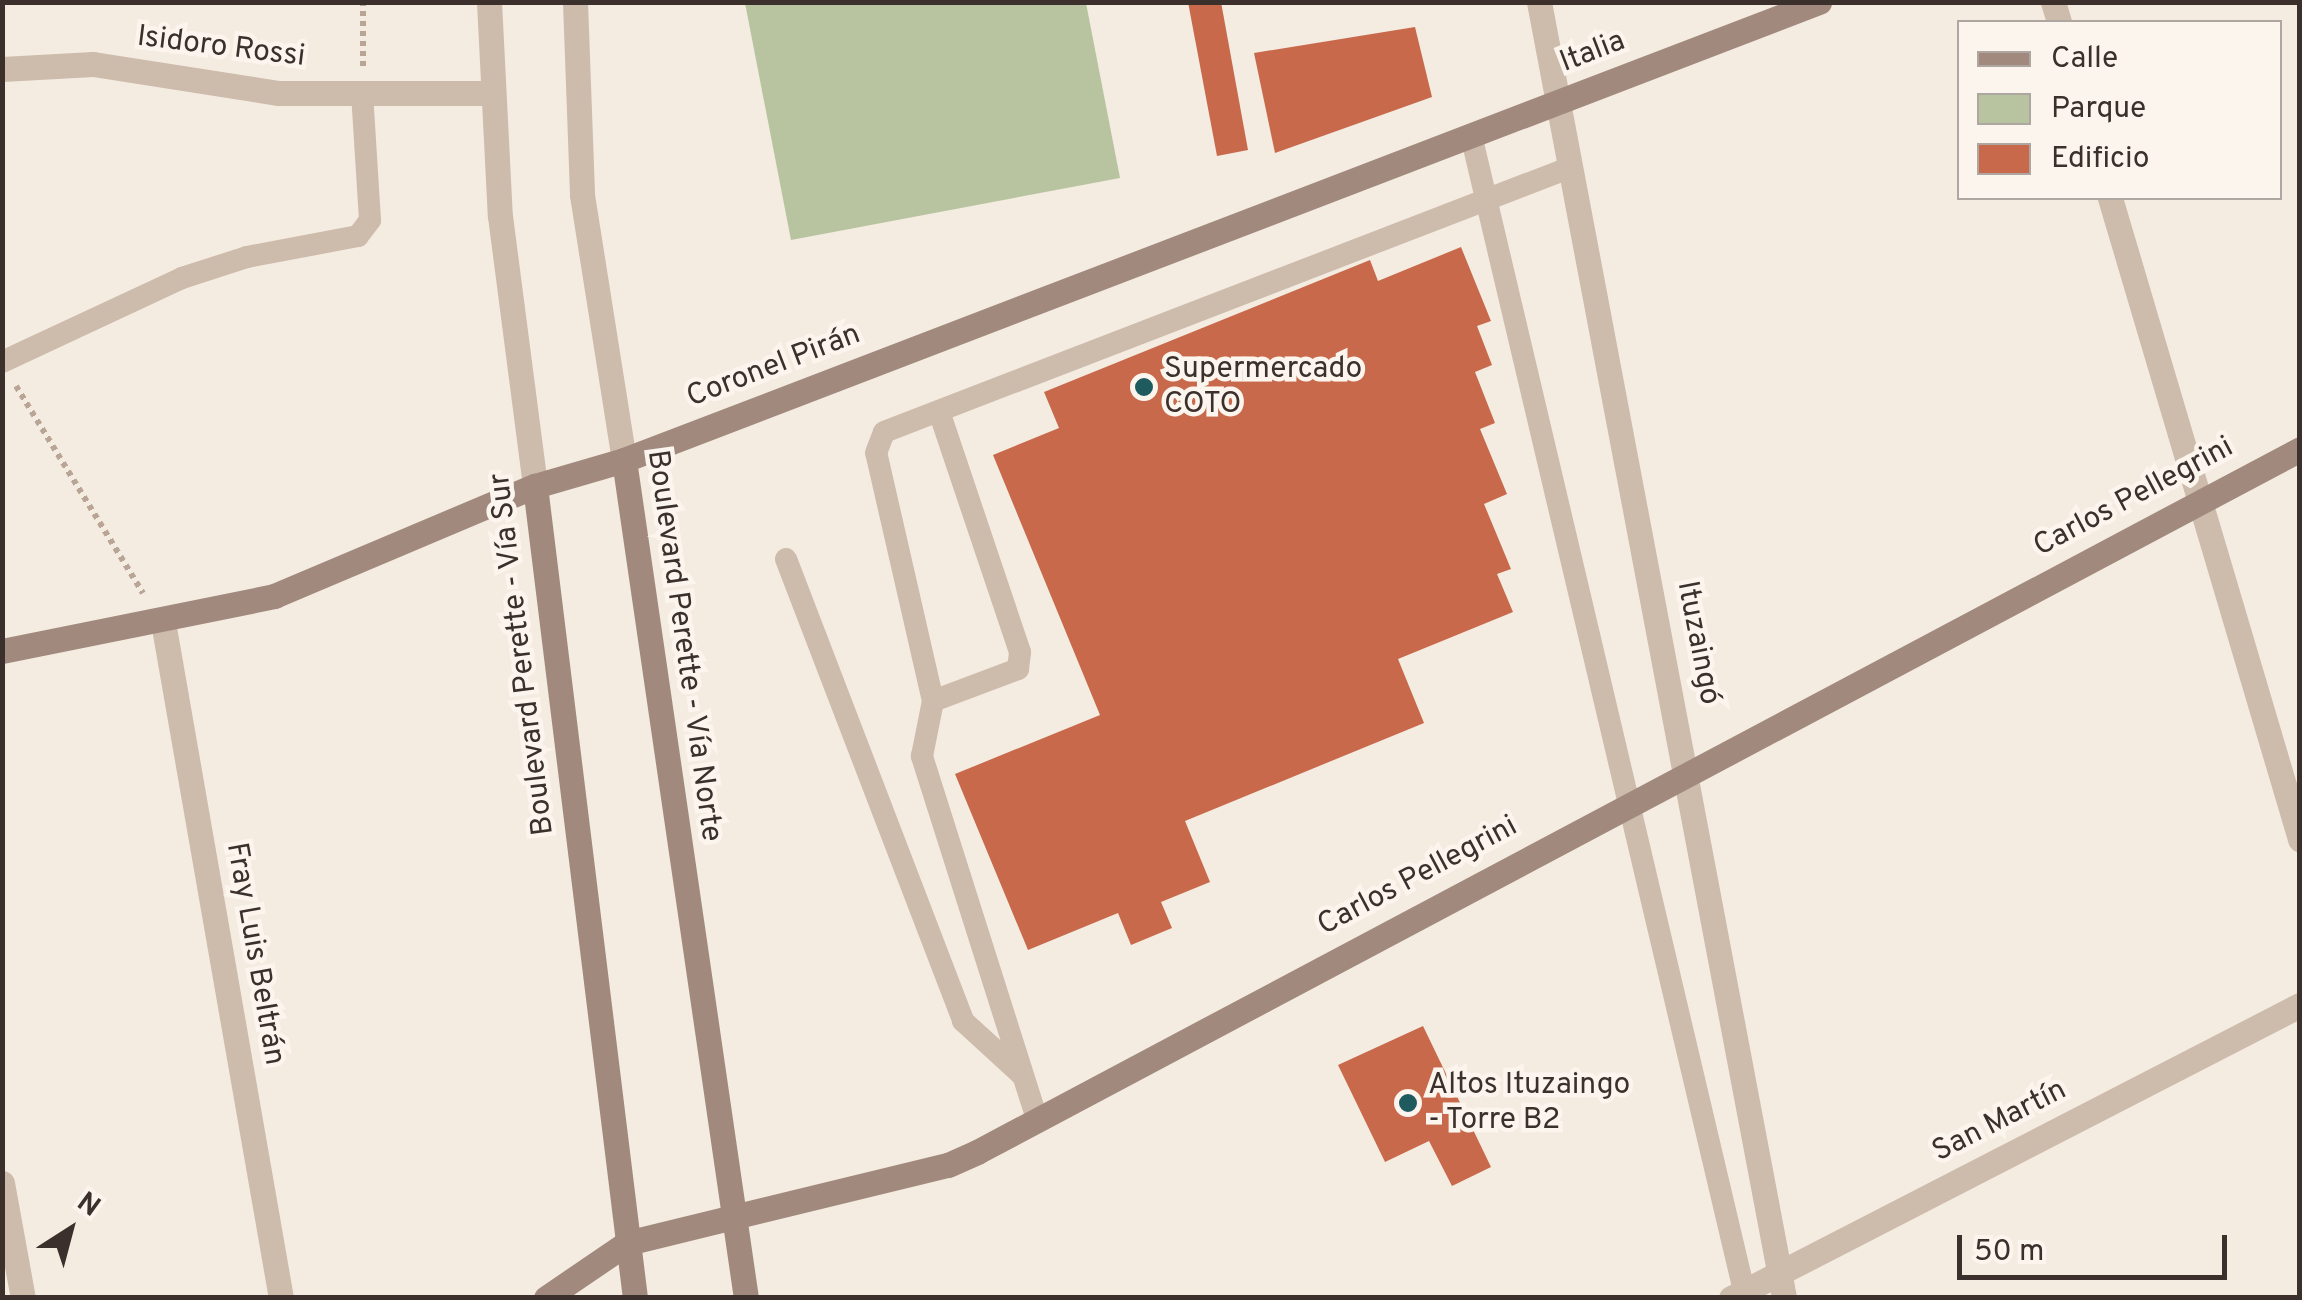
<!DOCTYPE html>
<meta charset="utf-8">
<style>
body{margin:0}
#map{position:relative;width:2302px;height:1300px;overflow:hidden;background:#f4ebe1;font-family:Overpass,sans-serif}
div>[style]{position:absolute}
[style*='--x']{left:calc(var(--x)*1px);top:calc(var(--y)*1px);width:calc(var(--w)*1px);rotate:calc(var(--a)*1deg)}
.green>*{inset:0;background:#b8c4a0}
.building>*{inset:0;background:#c8694b}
.path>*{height:6px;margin-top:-3px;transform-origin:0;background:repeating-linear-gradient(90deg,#b9a596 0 5px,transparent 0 10px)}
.lane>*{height:22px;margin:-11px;padding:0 11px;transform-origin:11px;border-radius:11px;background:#cdbbac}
.street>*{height:25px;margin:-12.5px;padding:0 12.5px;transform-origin:12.5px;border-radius:12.5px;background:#cdbbac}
.secondary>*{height:25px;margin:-12.5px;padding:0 12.5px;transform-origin:12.5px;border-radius:12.5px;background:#a18a7d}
.dots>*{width:28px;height:28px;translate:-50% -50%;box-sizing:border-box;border:5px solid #fbf5ee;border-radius:50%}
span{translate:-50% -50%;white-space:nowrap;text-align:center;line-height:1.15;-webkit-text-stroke:9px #fbf5ee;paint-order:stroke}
.street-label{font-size:30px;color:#3b302b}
.poi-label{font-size:30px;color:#3b302b}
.left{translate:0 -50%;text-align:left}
.frame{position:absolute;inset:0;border:5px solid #3b302b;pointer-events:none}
.legend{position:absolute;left:1957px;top:20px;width:325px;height:180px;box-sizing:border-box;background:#fbf5ee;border:2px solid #aea6a0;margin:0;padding:12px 18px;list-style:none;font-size:30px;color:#3b302b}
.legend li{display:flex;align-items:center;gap:20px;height:50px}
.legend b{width:50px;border:2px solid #aea6a0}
.north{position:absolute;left:20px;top:1180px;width:100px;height:100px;-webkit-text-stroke:8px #fbf5ee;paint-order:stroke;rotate:36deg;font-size:28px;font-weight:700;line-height:40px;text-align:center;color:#3b302b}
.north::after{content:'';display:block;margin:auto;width:35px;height:45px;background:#3b302b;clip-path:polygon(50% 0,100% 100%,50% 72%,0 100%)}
.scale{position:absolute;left:1957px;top:1235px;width:270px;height:45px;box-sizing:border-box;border:5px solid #3b302b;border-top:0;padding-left:12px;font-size:30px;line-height:35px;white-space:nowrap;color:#3b302b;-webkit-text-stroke:8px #fbf5ee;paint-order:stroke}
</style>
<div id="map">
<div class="green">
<i style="clip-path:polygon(745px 3px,1086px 3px,1120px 178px,791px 240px)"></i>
</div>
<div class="building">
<i style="clip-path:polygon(1188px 2px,1221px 2px,1248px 150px,1217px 156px)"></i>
<i style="clip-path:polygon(1415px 27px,1432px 97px,1275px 153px,1254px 53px)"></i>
<i style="clip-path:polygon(1461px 247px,1491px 321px,1477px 326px,1492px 365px,1475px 372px,1495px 423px,1480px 429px,1507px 494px,1484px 504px,1511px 569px,1497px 574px,1513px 612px,1398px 659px,1424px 723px,1185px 821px,1210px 882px,1161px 902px,1172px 928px,1131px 945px,1118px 913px,1028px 950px,955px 774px,1100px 715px,993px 455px,1059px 428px,1044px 392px,1370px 260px,1378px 281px)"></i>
<i style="clip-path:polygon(1423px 1026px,1491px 1167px,1452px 1186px,1429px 1141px,1385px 1162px,1338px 1065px)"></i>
</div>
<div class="path">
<i style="--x:363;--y:66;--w:64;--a:-90"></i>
<i style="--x:16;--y:386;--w:243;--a:58.5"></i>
</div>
<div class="lane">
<i style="--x:1471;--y:135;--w:1188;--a:76.71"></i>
<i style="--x:2;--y:362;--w:199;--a:-25"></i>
<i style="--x:182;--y:278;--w:68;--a:-17.9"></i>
<i style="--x:247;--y:257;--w:113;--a:-10.7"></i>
<i style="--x:358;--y:236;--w:20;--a:-53"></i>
<i style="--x:370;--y:220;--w:127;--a:-93.6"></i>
<i style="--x:786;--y:559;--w:495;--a:69"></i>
<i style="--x:963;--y:1021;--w:79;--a:42.4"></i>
<i style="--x:933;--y:701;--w:91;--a:-20.6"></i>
<i style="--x:1018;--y:669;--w:17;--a:-83"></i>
<i style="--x:1020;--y:652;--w:254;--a:-108.6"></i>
<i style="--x:1037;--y:1119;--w:381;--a:-107.6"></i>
<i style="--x:922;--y:756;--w:56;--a:-78.7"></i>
<i style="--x:933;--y:701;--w:254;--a:-102.9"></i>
<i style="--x:876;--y:453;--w:22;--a:-69"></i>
<i style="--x:884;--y:432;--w:736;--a:-21.09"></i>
</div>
<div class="street">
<i style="--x:489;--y:2;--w:214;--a:87.1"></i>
<i style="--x:500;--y:216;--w:272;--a:82.6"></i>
<i style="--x:575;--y:2;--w:193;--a:87.9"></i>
<i style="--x:582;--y:195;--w:268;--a:81"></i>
<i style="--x:1539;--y:2;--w:1319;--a:79.29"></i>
<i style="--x:2053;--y:2;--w:21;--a:73"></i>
<i style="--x:2;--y:69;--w:91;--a:-3.1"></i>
<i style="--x:93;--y:64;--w:188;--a:8.9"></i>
<i style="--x:279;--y:93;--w:213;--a:0"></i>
<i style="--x:2110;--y:198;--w:669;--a:73.49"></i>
<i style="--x:163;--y:622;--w:686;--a:80.1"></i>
<i style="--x:2;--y:1183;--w:117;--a:79.7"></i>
<i style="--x:1731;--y:1298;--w:640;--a:-27.25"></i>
</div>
<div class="secondary">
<i style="--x:624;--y:460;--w:847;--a:81.72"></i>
<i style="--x:535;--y:486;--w:818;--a:82.98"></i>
<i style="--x:2;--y:651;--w:278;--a:-11.4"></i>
<i style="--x:274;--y:596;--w:283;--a:-22.9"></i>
<i style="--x:535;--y:486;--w:93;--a:-16.3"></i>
<i style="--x:624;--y:460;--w:1280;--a:-20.97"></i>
<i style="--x:546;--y:1298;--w:98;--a:-34.2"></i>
<i style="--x:627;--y:1243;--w:330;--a:-13.7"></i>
<i style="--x:948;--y:1165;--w:32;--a:-24"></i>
<i style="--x:977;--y:1152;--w:1498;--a:-27.98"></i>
</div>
<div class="dots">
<i style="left:1144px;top:387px;background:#1f5a5e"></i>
<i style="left:1408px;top:1103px;background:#1f5a5e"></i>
</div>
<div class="street-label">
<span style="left:221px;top:48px;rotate:7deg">Isidoro Rossi</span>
<span style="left:1593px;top:53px;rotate:-21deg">Italia</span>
<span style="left:774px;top:367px;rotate:-21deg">Coronel Pirán</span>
<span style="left:2134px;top:498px;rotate:-28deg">Carlos Pellegrini</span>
<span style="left:1697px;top:643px;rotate:79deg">Ituzaingó</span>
<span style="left:683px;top:646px;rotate:82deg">Boulevard Perette - Vía Norte</span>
<span style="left:523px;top:654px;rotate:-97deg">Boulevard Perette - Vía Sur</span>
<span style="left:1418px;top:877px;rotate:-28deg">Carlos Pellegrini</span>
<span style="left:254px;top:954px;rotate:80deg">Fray Luis Beltrán</span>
<span style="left:2000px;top:1122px;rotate:-27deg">San Martín</span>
</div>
<div class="poi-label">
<span class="left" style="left:1164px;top:387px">Supermercado<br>COTO</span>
<span class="left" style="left:1428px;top:1103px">Altos Ituzaingo<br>- Torre B2</span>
</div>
<div class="frame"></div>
<ul class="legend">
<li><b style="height:12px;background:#a18a7d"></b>Calle</li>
<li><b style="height:28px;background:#b8c4a0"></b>Parque</li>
<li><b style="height:28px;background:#c8694b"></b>Edificio</li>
</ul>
<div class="north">N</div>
<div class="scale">50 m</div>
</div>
